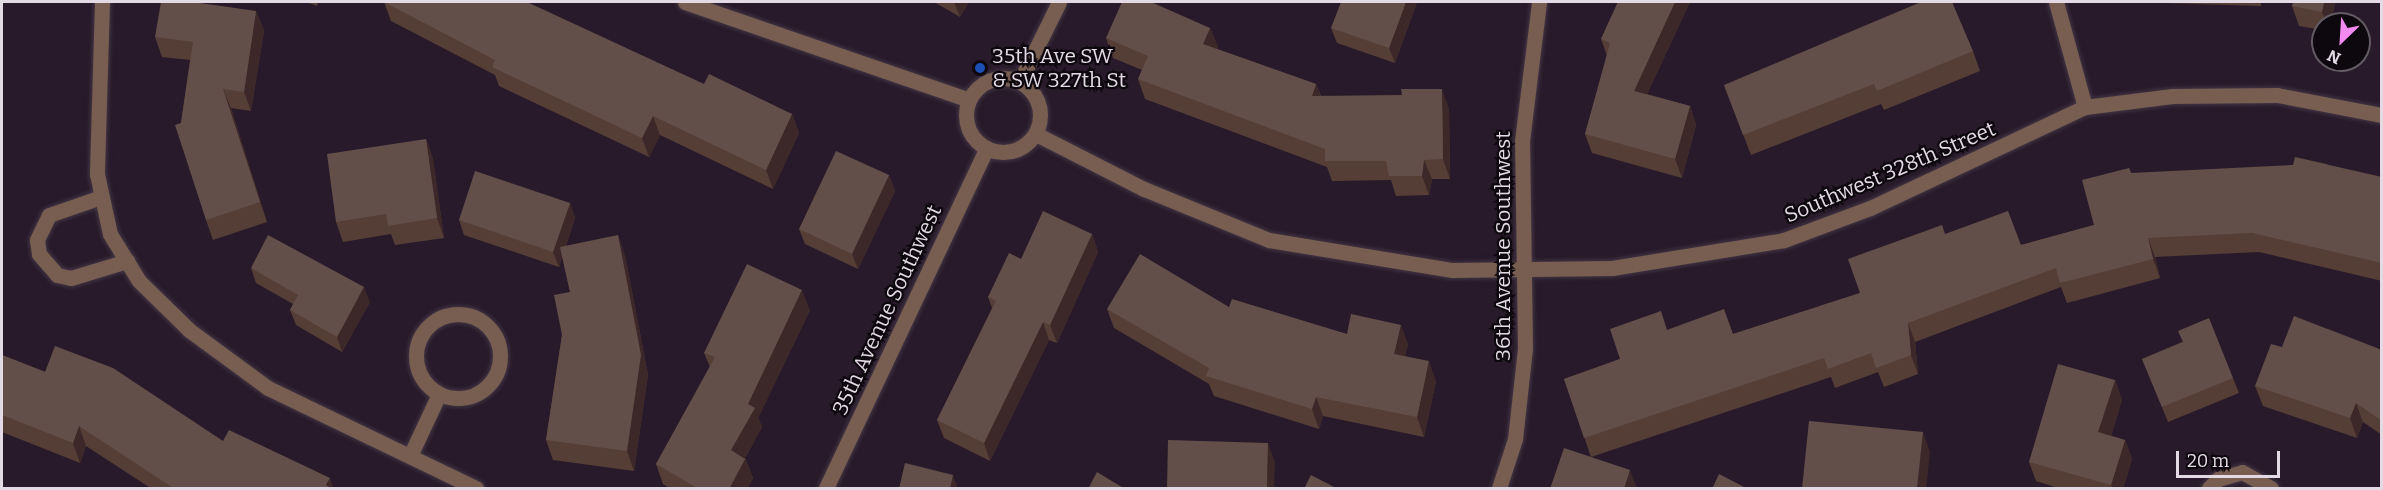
<!DOCTYPE html>
<style>
body{margin:0}
#map{position:relative;width:2383px;height:490px;overflow:hidden;background:#281a2a;font-family:Bitter,serif}
div>[style]{position:absolute}
[style*='--x']{left:calc(var(--x)*1px);top:calc(var(--y)*1px);width:calc(var(--w)*1px);rotate:calc(var(--a)*1deg)}
.roads{filter:drop-shadow(0 0 2px #423544) drop-shadow(0 0 2px #423544)}
.street>*{height:15px;margin:-7.5px;padding:0 7.5px;transform-origin:7.5px;border-radius:7.5px;background:#775e51}
.street>.ring{margin:-7.5px;padding:0;box-sizing:content-box;background:none;border:15px solid #775e51;border-radius:50%}
.wall>*{inset:0;background:#543e36}
.shaded-wall>*{inset:0;background:#3c2829}
.building>*{inset:0;background:#634f49}
.dots>*{width:16px;height:16px;translate:-50% -50%;box-sizing:border-box;border:3px solid #0d070e;border-radius:50%}
span{translate:-50% -50%;white-space:nowrap;text-align:center;line-height:1.15;-webkit-text-stroke:4.5px #0d070e;paint-order:stroke}
.poi-label{font-size:21px;color:#e3dae5}
.left{translate:0 -50%;text-align:left}
.street-label{font-size:21px;color:#e3dae5}
.frame{position:absolute;inset:0;border:3px solid #e3dae5;pointer-events:none}
.north{position:absolute;left:2311px;top:12px;width:60px;height:60px;box-sizing:border-box;background:#0d070e;border:2px solid #635b64;border-radius:50%;rotate:205deg;font-size:16px;font-weight:700;line-height:24px;text-align:center;color:#e3dae5}
.north::after{content:'';display:block;margin:auto;width:21px;height:27px;background:#f38af1;clip-path:polygon(50% 0,100% 100%,50% 72%,0 100%)}
.scale{position:absolute;left:2176px;top:451px;width:104px;height:27px;box-sizing:border-box;border:3px solid #e3dae5;border-top:0;padding-left:8px;font-size:18px;line-height:21px;white-space:nowrap;color:#e3dae5;-webkit-text-stroke:4px #0d070e;paint-order:stroke}
</style>
<div id="map">
<div class="roads">
<div class="street">
<i style="--x:102;--y:2;--w:172;--a:91.7"></i>
<i style="--x:97;--y:174;--w:61;--a:77.8"></i>
<i style="--x:110;--y:234;--w:55;--a:58.3"></i>
<i style="--x:139;--y:281;--w:70;--a:44.4"></i>
<i style="--x:189;--y:330;--w:98;--a:36.3"></i>
<i style="--x:268;--y:388;--w:231;--a:25.7"></i>
<i style="--x:685;--y:2;--w:300;--a:19"></i>
<i style="--x:2056;--y:2;--w:109;--a:74.6"></i>
<i class="ring" style="left:966px;top:78px;width:59px;height:59px"></i>
<i style="--x:1020;--y:81;--w:88;--a:-63.7"></i>
<i style="--x:1036;--y:134;--w:121;--a:27"></i>
<i style="--x:1144;--y:189;--w:135;--a:22.2"></i>
<i style="--x:1269;--y:240;--w:186;--a:9.3"></i>
<i style="--x:1453;--y:270;--w:159;--a:-0.7"></i>
<i style="--x:1612;--y:268;--w:174;--a:-9.2"></i>
<i style="--x:1784;--y:240;--w:92;--a:-20.4"></i>
<i style="--x:1870;--y:208;--w:238;--a:-25.2"></i>
<i style="--x:2085;--y:107;--w:88;--a:-7.2"></i>
<i style="--x:2172;--y:96;--w:105;--a:-0.5"></i>
<i style="--x:2277;--y:95;--w:107;--a:10.8"></i>
<i style="--x:101;--y:197;--w:55;--a:160.9"></i>
<i style="--x:49;--y:215;--w:28;--a:116"></i>
<i style="--x:37;--y:240;--w:14;--a:82"></i>
<i style="--x:39;--y:254;--w:28;--a:49"></i>
<i style="--x:57;--y:275;--w:14;--a:12"></i>
<i style="--x:71;--y:278;--w:59;--a:-16.9"></i>
<i class="ring" style="left:416px;top:314px;width:69px;height:69px"></i>
<i style="--x:410;--y:456;--w:68;--a:-64.9"></i>
<i style="--x:826;--y:488;--w:376;--a:-64.7"></i>
<i style="--x:1499;--y:488;--w:52;--a:-71.9"></i>
<i style="--x:1515;--y:439;--w:91;--a:-83.7"></i>
<i style="--x:1525;--y:349;--w:208;--a:-90.8"></i>
<i style="--x:1522;--y:141;--w:140;--a:-83"></i>
<i style="--x:2209;--y:488;--w:13;--a:-45"></i>
<i style="--x:2218;--y:479;--w:25;--a:-16"></i>
<i style="--x:2242;--y:472;--w:33;--a:29"></i>
</div>
</div>
<div class="wall">
<i style="clip-path:polygon(306px 2px,318px 2px,317px 6px)"></i>
<i style="clip-path:polygon(384px 2px,704px 84px,792px 114px,799px 133px,773px 189px,660px 135px,649px 157px,499px 86px,495px 75px,391px 21px)"></i>
<i style="clip-path:polygon(934px 2px,969px 2px,960px 17px)"></i>
<i style="clip-path:polygon(1417px 2px,1395px 63px,1337px 43px,1331px 28px)"></i>
<i style="clip-path:polygon(1618px 2px,1690px 2px,1647px 94px,1690px 106px,1696px 125px,1682px 178px,1592px 153px,1585px 134px,1607px 56px,1601px 39px)"></i>
<i style="clip-path:polygon(2164px 2px,2261px 2px,2261px 6px,2165px 3px)"></i>
<i style="clip-path:polygon(2335px 2px,2331px 24px,2323px 24px,2323px 30px,2299px 26px,2292px 6px)"></i>
<i style="clip-path:polygon(256px 11px,264px 31px,251px 111px,231px 108px,267px 222px,213px 240px,206px 220px,181px 123px,190px 60px,162px 57px,155px 37px)"></i>
<i style="clip-path:polygon(1210px 28px,1218px 47px,1217px 49px,1316px 84px,1321px 96px,1449px 108px,1450px 179px,1432px 179px,1429px 195px,1396px 196px,1391px 180px,1332px 181px,1327px 167px,1145px 99px,1138px 79px,1142px 70px,1113px 58px,1106px 38px)"></i>
<i style="clip-path:polygon(1973px 51px,1980px 71px,1884px 110px,1881px 104px,1751px 155px,1724px 85px)"></i>
<i style="clip-path:polygon(426px 139px,433px 159px,444px 238px,395px 245px,391px 234px,343px 242px,336px 222px)"></i>
<i style="clip-path:polygon(2129px 168px,2131px 173px,2382px 177px,2382px 281px,2259px 252px,2155px 257px,2160px 278px,2067px 303px,2061px 287px,1915px 342px,1918px 374px,1884px 387px,1878px 372px,1835px 388px,1831px 377px,1591px 457px,1564px 379px,1620px 359px,1667px 330px,1733px 334px,1860px 293px,1946px 234px,2021px 245px,2094px 225px)"></i>
<i style="clip-path:polygon(889px 175px,895px 191px,858px 269px,805px 244px,799px 229px)"></i>
<i style="clip-path:polygon(570px 203px,575px 218px,566px 246px,625px 255px,648px 375px,634px 471px,553px 460px,546px 440px,562px 335px,570px 292px,562px 256px,559px 267px,464px 235px,459px 220px)"></i>
<i style="clip-path:polygon(1092px 234px,1098px 252px,1057px 343px,1049px 340px,990px 461px,944px 438px,937px 420px,992px 308px,988px 297px,1021px 259px)"></i>
<i style="clip-path:polygon(251px 268px,370px 302px,342px 352px,296px 325px,290px 310px,293px 304px,256px 283px)"></i>
<i style="clip-path:polygon(1229px 307px,1347px 334px,1408px 344px,1405px 356px,1436px 381px,1424px 437px,1323px 416px,1319px 429px,1214px 396px,1209px 384px,1114px 328px,1107px 309px)"></i>
<i style="clip-path:polygon(810px 310px,758px 418px,762px 427px,745px 458px,753px 478px,747px 489px,671px 489px,663px 484px,656px 464px,710px 367px,704px 353px)"></i>
<i style="clip-path:polygon(2182px 342px,2233px 378px,2239px 393px,2168px 422px,2142px 359px)"></i>
<i style="clip-path:polygon(2282px 347px,2382px 350px,2382px 435px,2363px 422px,2357px 438px,2263px 406px,2255px 386px)"></i>
<i style="clip-path:polygon(2px 355px,223px 441px,334px 489px,152px 489px,86px 446px,80px 463px,2px 432px)"></i>
<i style="clip-path:polygon(2115px 380px,2122px 400px,2111px 436px,2125px 440px,2132px 459px,2123px 489px,2061px 489px,2036px 481px,2029px 462px)"></i>
</div>
<div class="shaded-wall">
<i style="clip-path:polygon(954px 2px,969px 2px,960px 17px)"></i>
<i style="clip-path:polygon(1406px 2px,1417px 2px,1395px 63px,1389px 48px)"></i>
<i style="clip-path:polygon(1675px 2px,1690px 2px,1640px 109px,1634px 91px)"></i>
<i style="clip-path:polygon(2324px 2px,2335px 2px,2331px 24px,2327px 24px,2322px 12px)"></i>
<i style="clip-path:polygon(256px 11px,264px 31px,251px 111px,244px 92px)"></i>
<i style="clip-path:polygon(1210px 28px,1218px 47px,1210px 64px,1203px 44px)"></i>
<i style="clip-path:polygon(1316px 84px,1323px 103px,1312px 96px)"></i>
<i style="clip-path:polygon(223px 89px,231px 108px,267px 222px,260px 202px)"></i>
<i style="clip-path:polygon(1442px 89px,1449px 108px,1450px 179px,1443px 159px)"></i>
<i style="clip-path:polygon(1690px 106px,1696px 125px,1682px 178px,1675px 159px)"></i>
<i style="clip-path:polygon(792px 114px,799px 133px,773px 189px,766px 170px)"></i>
<i style="clip-path:polygon(653px 116px,660px 135px,649px 157px,642px 138px)"></i>
<i style="clip-path:polygon(426px 139px,433px 159px,444px 238px,437px 218px)"></i>
<i style="clip-path:polygon(1424px 160px,1432px 179px,1429px 195px,1422px 176px)"></i>
<i style="clip-path:polygon(889px 175px,895px 191px,858px 269px,852px 254px)"></i>
<i style="clip-path:polygon(570px 203px,575px 218px,559px 267px,553px 252px)"></i>
<i style="clip-path:polygon(1092px 234px,1098px 252px,1057px 343px,1050px 325px)"></i>
<i style="clip-path:polygon(618px 235px,625px 255px,648px 375px,634px 471px,627px 451px)"></i>
<i style="clip-path:polygon(2148px 238px,2155px 257px,2160px 278px,2153px 259px)"></i>
<i style="clip-path:polygon(364px 287px,370px 302px,342px 352px,337px 337px)"></i>
<i style="clip-path:polygon(802px 290px,810px 310px,758px 418px,762px 427px,738px 470px,731px 450px,748px 404px)"></i>
<i style="clip-path:polygon(1043px 322px,1049px 340px,990px 461px,984px 443px)"></i>
<i style="clip-path:polygon(1908px 323px,1915px 342px,1918px 374px,1911px 355px)"></i>
<i style="clip-path:polygon(1401px 325px,1408px 344px,1401px 374px,1394px 354px)"></i>
<i style="clip-path:polygon(1429px 361px,1436px 381px,1424px 437px,1417px 417px)"></i>
<i style="clip-path:polygon(2115px 380px,2122px 400px,2106px 452px,2098px 432px)"></i>
<i style="clip-path:polygon(1316px 397px,1323px 416px,1319px 429px,1312px 409px)"></i>
<i style="clip-path:polygon(2356px 403px,2363px 422px,2357px 438px,2350px 418px)"></i>
<i style="clip-path:polygon(79px 426px,86px 446px,80px 463px,73px 443px)"></i>
<i style="clip-path:polygon(1923px 432px,1930px 452px,1926px 489px,1917px 489px)"></i>
<i style="clip-path:polygon(2125px 440px,2132px 459px,2123px 489px,2113px 489px,2111px 485px)"></i>
<i style="clip-path:polygon(1268px 443px,1275px 462px,1274px 489px,1267px 489px)"></i>
<i style="clip-path:polygon(745px 459px,753px 478px,747px 489px,729px 489px)"></i>
<i style="clip-path:polygon(1630px 470px,1637px 489px,1624px 489px)"></i>
<i style="clip-path:polygon(953px 475px,958px 489px,950px 489px)"></i>
<i style="clip-path:polygon(330px 478px,334px 489px,326px 485px)"></i>
</div>
<div class="building">
<i style="clip-path:polygon(161px 2px,193px 2px,256px 11px,244px 92px,223px 89px,260px 202px,206px 220px,175px 125px,181px 123px,193px 42px,155px 37px)"></i>
<i style="clip-path:polygon(384px 2px,490px 2px,494px 3px,495px 2px,527px 2px,704px 84px,709px 74px,792px 114px,766px 170px,653px 116px,642px 138px,492px 67px,495px 60px)"></i>
<i style="clip-path:polygon(1122px 2px,1151px 2px,1210px 28px,1203px 44px,1316px 84px,1312px 96px,1402px 95px,1401px 89px,1442px 89px,1443px 159px,1424px 160px,1422px 176px,1389px 176px,1386px 161px,1325px 161px,1325px 149px,1138px 79px,1148px 56px,1106px 38px)"></i>
<i style="clip-path:polygon(1341px 2px,1406px 2px,1389px 48px,1331px 28px)"></i>
<i style="clip-path:polygon(1618px 2px,1675px 2px,1634px 91px,1690px 106px,1675px 159px,1585px 134px,1610px 43px,1601px 39px)"></i>
<i style="clip-path:polygon(1921px 2px,1952px 2px,1973px 51px,1877px 91px,1874px 84px,1743px 135px,1724px 85px)"></i>
<i style="clip-path:polygon(2293px 2px,2324px 2px,2322px 12px,2292px 6px)"></i>
<i style="clip-path:polygon(426px 139px,437px 218px,388px 226px,386px 214px,336px 222px,327px 154px)"></i>
<i style="clip-path:polygon(836px 151px,889px 175px,852px 254px,799px 229px)"></i>
<i style="clip-path:polygon(2295px 157px,2382px 177px,2382px 263px,2252px 233px,2148px 238px,2153px 259px,2060px 283px,2056px 268px,1908px 323px,1911px 355px,1876px 368px,1871px 353px,1828px 369px,1824px 358px,1584px 438px,1564px 379px,1620px 359px,1610px 329px,1661px 311px,1667px 330px,1724px 309px,1733px 334px,1860px 293px,1848px 259px,1942px 225px,1945px 234px,2008px 211px,2021px 245px,2094px 225px,2082px 180px,2129px 168px,2131px 173px,2293px 165px)"></i>
<i style="clip-path:polygon(475px 171px,570px 203px,553px 252px,459px 220px)"></i>
<i style="clip-path:polygon(1043px 211px,1092px 234px,1050px 325px,1043px 322px,984px 443px,937px 420px,996px 301px,988px 297px,1009px 253px,1021px 259px)"></i>
<i style="clip-path:polygon(268px 235px,364px 287px,337px 337px,290px 310px,298px 295px,251px 268px)"></i>
<i style="clip-path:polygon(618px 235px,641px 355px,627px 451px,546px 440px,562px 335px,554px 295px,570px 292px,560px 247px)"></i>
<i style="clip-path:polygon(1140px 254px,1229px 307px,1232px 299px,1347px 334px,1351px 314px,1401px 325px,1394px 354px,1429px 361px,1417px 417px,1316px 397px,1312px 409px,1206px 376px,1209px 368px,1107px 309px)"></i>
<i style="clip-path:polygon(747px 264px,802px 290px,748px 404px,755px 408px,731px 450px,745px 459px,729px 489px,699px 489px,656px 464px,715px 357px,704px 353px)"></i>
<i style="clip-path:polygon(2294px 316px,2382px 350px,2382px 421px,2356px 403px,2350px 418px,2255px 386px,2271px 344px,2282px 347px)"></i>
<i style="clip-path:polygon(2209px 318px,2233px 378px,2162px 407px,2142px 359px,2183px 342px,2178px 331px)"></i>
<i style="clip-path:polygon(55px 346px,113px 368px,223px 441px,229px 430px,330px 478px,326px 485px,333px 489px,175px 489px,79px 426px,73px 443px,2px 415px,2px 355px,45px 372px)"></i>
<i style="clip-path:polygon(2058px 364px,2115px 380px,2098px 432px,2125px 440px,2111px 485px,2029px 462px)"></i>
<i style="clip-path:polygon(1809px 421px,1923px 432px,1917px 489px,1802px 489px)"></i>
<i style="clip-path:polygon(1168px 440px,1268px 443px,1267px 489px,1167px 489px)"></i>
<i style="clip-path:polygon(1564px 448px,1630px 470px,1624px 489px,1550px 489px)"></i>
<i style="clip-path:polygon(905px 463px,953px 475px,950px 489px,899px 489px)"></i>
<i style="clip-path:polygon(1097px 472px,1125px 489px,1088px 489px)"></i>
<i style="clip-path:polygon(1719px 474px,1748px 489px,1712px 489px)"></i>
<i style="clip-path:polygon(1311px 475px,1338px 489px,1304px 489px)"></i>
</div>
<div class="dots">
<i style="left:980px;top:68px;background:#1a4fb4"></i>
</div>
<div class="poi-label">
<span class="left" style="left:992px;top:68px">35th Ave SW<br>&amp; SW 327th St</span>
</div>
<div class="street-label">
<span style="left:1890px;top:172px;rotate:-23deg">Southwest 328th Street</span>
<span style="left:1503px;top:246px;rotate:-90deg">36th Avenue Southwest</span>
<span style="left:887px;top:310px;rotate:-65deg">35th Avenue Southwest</span>
</div>
<div class="frame"></div>
<div class="north">N</div>
<div class="scale">20 m</div>
</div>
